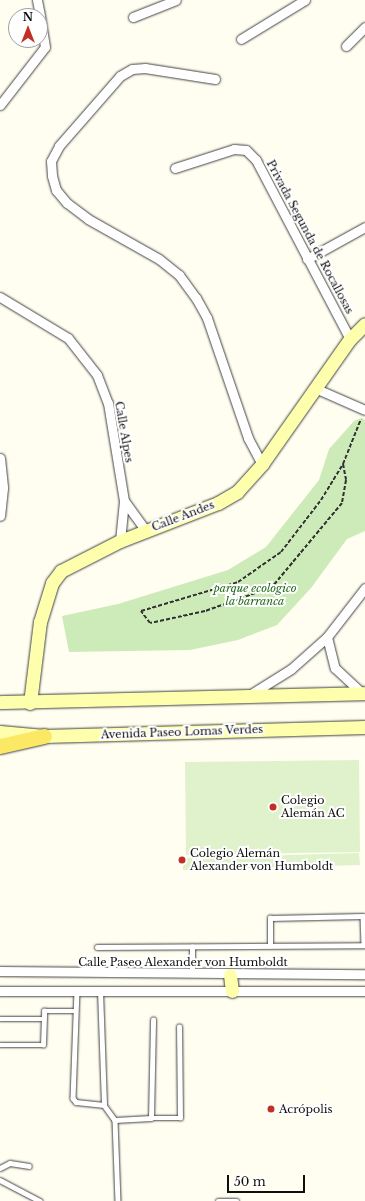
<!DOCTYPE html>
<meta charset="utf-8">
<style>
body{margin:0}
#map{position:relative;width:365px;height:1201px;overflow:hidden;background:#fffef1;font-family:"Libre Baskerville",serif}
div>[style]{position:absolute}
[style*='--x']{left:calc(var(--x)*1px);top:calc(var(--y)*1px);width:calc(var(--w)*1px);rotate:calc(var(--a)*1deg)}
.green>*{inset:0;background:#cdebb9}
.pitch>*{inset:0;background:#e0f2cb}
.path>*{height:2px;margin-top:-1px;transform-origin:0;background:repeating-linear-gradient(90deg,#313131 0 4px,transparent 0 6px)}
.roads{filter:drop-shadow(0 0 1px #424242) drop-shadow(0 0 1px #424242)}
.lane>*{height:4.5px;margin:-2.25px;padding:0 2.25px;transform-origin:2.25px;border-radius:2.25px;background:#fff}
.street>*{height:9px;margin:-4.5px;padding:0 4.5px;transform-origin:4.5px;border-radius:4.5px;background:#fff}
.secondary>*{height:13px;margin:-6.5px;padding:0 6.5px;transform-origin:6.5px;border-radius:6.5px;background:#feffac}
.primary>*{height:15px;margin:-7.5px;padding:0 7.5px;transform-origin:7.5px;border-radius:7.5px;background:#fbe965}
.dots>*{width:11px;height:11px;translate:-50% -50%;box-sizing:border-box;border:2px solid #fff;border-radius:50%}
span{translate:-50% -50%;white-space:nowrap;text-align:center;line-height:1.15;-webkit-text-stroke:4px #fff;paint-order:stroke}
.street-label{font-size:11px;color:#0f0f0f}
.park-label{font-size:11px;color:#24691d;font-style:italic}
.poi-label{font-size:11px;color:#0f0f0f}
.left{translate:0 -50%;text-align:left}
.north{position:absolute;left:8px;top:8px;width:40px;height:40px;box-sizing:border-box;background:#fff;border:1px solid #9f9f9f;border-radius:50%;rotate:0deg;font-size:11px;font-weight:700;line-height:16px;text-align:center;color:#0f0f0f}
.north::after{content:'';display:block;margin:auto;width:14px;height:18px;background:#c32f23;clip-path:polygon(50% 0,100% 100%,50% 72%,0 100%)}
.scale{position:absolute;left:227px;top:1175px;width:78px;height:18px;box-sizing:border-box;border:2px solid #0f0f0f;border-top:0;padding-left:5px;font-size:12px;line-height:14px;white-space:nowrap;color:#0f0f0f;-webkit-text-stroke:3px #fff;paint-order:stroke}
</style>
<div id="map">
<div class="green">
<i style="clip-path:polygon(362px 418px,365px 420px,365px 531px,347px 539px,311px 588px,277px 625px,238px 640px,190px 650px,69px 652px,62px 616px,118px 604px,228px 570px,266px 547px,319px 480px,329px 449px,354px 421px)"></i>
</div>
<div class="pitch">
<i style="clip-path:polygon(359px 760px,360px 852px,186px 855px,185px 762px)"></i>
<i style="clip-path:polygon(359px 853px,360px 865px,183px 870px,183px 858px)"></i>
</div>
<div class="path">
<i style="--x:343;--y:464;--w:16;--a:79"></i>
<i style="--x:346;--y:480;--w:23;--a:100"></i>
<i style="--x:342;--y:503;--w:109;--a:129.8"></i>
<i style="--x:272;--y:587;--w:71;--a:160.3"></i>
<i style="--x:205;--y:611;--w:56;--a:167.7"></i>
<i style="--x:150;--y:623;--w:15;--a:-127"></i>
<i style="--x:141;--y:611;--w:101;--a:-16.6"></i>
<i style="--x:238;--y:582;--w:52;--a:-34.9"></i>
<i style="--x:281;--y:552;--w:66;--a:-52.4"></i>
<i style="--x:321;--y:500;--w:42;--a:-58.6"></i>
<i style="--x:343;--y:464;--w:48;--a:-68.2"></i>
</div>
<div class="roads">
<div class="lane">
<i style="--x:270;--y:946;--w:28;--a:-90"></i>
<i style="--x:270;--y:918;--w:93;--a:-1.2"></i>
<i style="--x:363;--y:916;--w:29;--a:88"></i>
<i style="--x:97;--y:947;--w:268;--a:-0.4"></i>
<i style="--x:192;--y:973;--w:26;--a:-90"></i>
<i style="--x:77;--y:990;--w:108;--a:92.1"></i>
<i style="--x:73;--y:1098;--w:5;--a:53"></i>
<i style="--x:76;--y:1102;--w:28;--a:6"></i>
<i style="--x:104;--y:1105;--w:115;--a:-92"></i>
<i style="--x:0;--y:1019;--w:43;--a:0"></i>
<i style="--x:0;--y:1045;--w:43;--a:0"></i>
<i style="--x:43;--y:1045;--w:34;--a:-88"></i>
<i style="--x:44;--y:1011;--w:32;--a:0"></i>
<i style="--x:104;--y:1105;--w:19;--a:54"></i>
<i style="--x:115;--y:1120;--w:81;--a:87.9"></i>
<i style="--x:151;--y:1118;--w:29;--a:0"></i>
<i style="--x:180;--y:1118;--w:91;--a:-90.6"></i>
<i style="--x:115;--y:1120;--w:36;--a:-3"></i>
<i style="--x:151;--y:1118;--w:98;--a:-88.8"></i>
<i style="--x:0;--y:1168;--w:11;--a:-27"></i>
<i style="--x:10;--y:1163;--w:19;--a:9"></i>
<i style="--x:0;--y:1180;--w:45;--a:27.7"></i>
<i style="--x:218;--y:1201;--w:19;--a:0"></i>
</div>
<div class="street">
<i style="--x:37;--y:0;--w:16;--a:79"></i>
<i style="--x:133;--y:17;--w:46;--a:-21.6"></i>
<i style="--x:241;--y:39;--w:75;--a:-31.4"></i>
<i style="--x:346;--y:46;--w:27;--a:-45"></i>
<i style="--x:215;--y:79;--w:71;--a:-171.1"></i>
<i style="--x:145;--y:68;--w:13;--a:176"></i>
<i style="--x:132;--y:69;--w:14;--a:150"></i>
<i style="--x:120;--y:76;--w:93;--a:131.1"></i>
<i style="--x:59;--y:146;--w:17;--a:118"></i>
<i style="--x:51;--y:161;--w:15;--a:86"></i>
<i style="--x:52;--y:176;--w:15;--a:74"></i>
<i style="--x:56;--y:190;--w:17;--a:50"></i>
<i style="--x:67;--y:203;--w:26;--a:37"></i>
<i style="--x:88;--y:219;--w:81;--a:29.4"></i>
<i style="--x:159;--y:259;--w:26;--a:39"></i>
<i style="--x:179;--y:275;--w:29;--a:54"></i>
<i style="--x:196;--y:298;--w:23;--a:61"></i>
<i style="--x:207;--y:318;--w:127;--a:71.1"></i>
<i style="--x:248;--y:438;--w:30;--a:62"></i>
<i style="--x:0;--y:105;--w:73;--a:-52.2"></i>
<i style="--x:45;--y:47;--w:30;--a:-99"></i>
<i style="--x:175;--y:168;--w:62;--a:-17.9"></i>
<i style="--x:234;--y:149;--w:12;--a:5"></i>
<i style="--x:246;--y:150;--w:14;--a:45"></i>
<i style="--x:256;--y:160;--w:202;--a:62.3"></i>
<i style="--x:307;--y:259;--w:66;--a:-28.9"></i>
<i style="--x:0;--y:297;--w:79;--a:31.1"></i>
<i style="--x:68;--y:338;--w:47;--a:51.9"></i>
<i style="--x:97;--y:375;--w:30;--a:69"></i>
<i style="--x:108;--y:403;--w:99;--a:80.7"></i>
<i style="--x:124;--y:501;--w:40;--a:95.7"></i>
<i style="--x:317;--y:389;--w:52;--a:23.6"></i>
<i style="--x:0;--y:458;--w:30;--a:84"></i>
<i style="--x:3;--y:488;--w:28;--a:96"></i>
<i style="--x:125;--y:502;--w:36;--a:54"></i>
<i style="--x:327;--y:637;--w:32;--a:76"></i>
<i style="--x:335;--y:668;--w:37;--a:43"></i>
<i style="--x:251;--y:694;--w:47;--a:-32"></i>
<i style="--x:291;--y:669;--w:48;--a:-41.6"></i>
<i style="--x:327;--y:637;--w:62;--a:-52.2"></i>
<i style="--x:0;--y:971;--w:365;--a:0.5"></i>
<i style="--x:0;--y:991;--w:365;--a:0"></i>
</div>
<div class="secondary">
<i style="--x:0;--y:702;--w:365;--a:-1.4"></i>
<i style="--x:30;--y:703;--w:82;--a:-83"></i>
<i style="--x:40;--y:622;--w:41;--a:-72.9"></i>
<i style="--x:52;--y:583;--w:15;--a:-53"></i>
<i style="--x:61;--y:571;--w:66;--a:-27"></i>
<i style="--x:120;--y:541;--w:105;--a:-21.2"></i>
<i style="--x:218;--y:503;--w:22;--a:-30"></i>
<i style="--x:237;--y:492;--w:38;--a:-48"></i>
<i style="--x:262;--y:464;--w:153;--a:-54.9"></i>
<i style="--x:350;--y:339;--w:21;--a:-45"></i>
<i style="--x:0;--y:732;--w:44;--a:5.2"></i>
<i style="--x:44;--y:736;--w:321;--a:-1.6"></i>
<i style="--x:230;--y:975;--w:16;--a:83"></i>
</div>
<div class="primary">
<i style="--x:0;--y:746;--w:45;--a:-12.8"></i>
</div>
</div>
<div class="dots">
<i style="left:273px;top:807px;background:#c32f23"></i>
<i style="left:182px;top:860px;background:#c32f23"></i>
<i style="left:271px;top:1109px;background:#c32f23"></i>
</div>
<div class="street-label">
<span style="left:310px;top:237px;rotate:62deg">Privada Segunda de Rocallosas</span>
<span style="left:124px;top:432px;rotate:80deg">Calle Alpes</span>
<span style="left:183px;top:516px;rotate:-21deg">Calle Andes</span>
<span style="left:182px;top:732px;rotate:-2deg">Avenida Paseo Lomas Verdes</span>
<span style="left:183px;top:962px">Calle Paseo Alexander von Humboldt</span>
</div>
<div class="park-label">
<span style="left:255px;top:595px">parque ecologico<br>la barranca</span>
</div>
<div class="poi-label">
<span class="left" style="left:281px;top:807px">Colegio<br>Alemán AC</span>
<span class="left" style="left:190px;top:860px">Colegio Alemán<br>Alexander von Humboldt</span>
<span class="left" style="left:279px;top:1109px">Acrópolis</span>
</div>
<div class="north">N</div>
<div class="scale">50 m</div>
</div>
